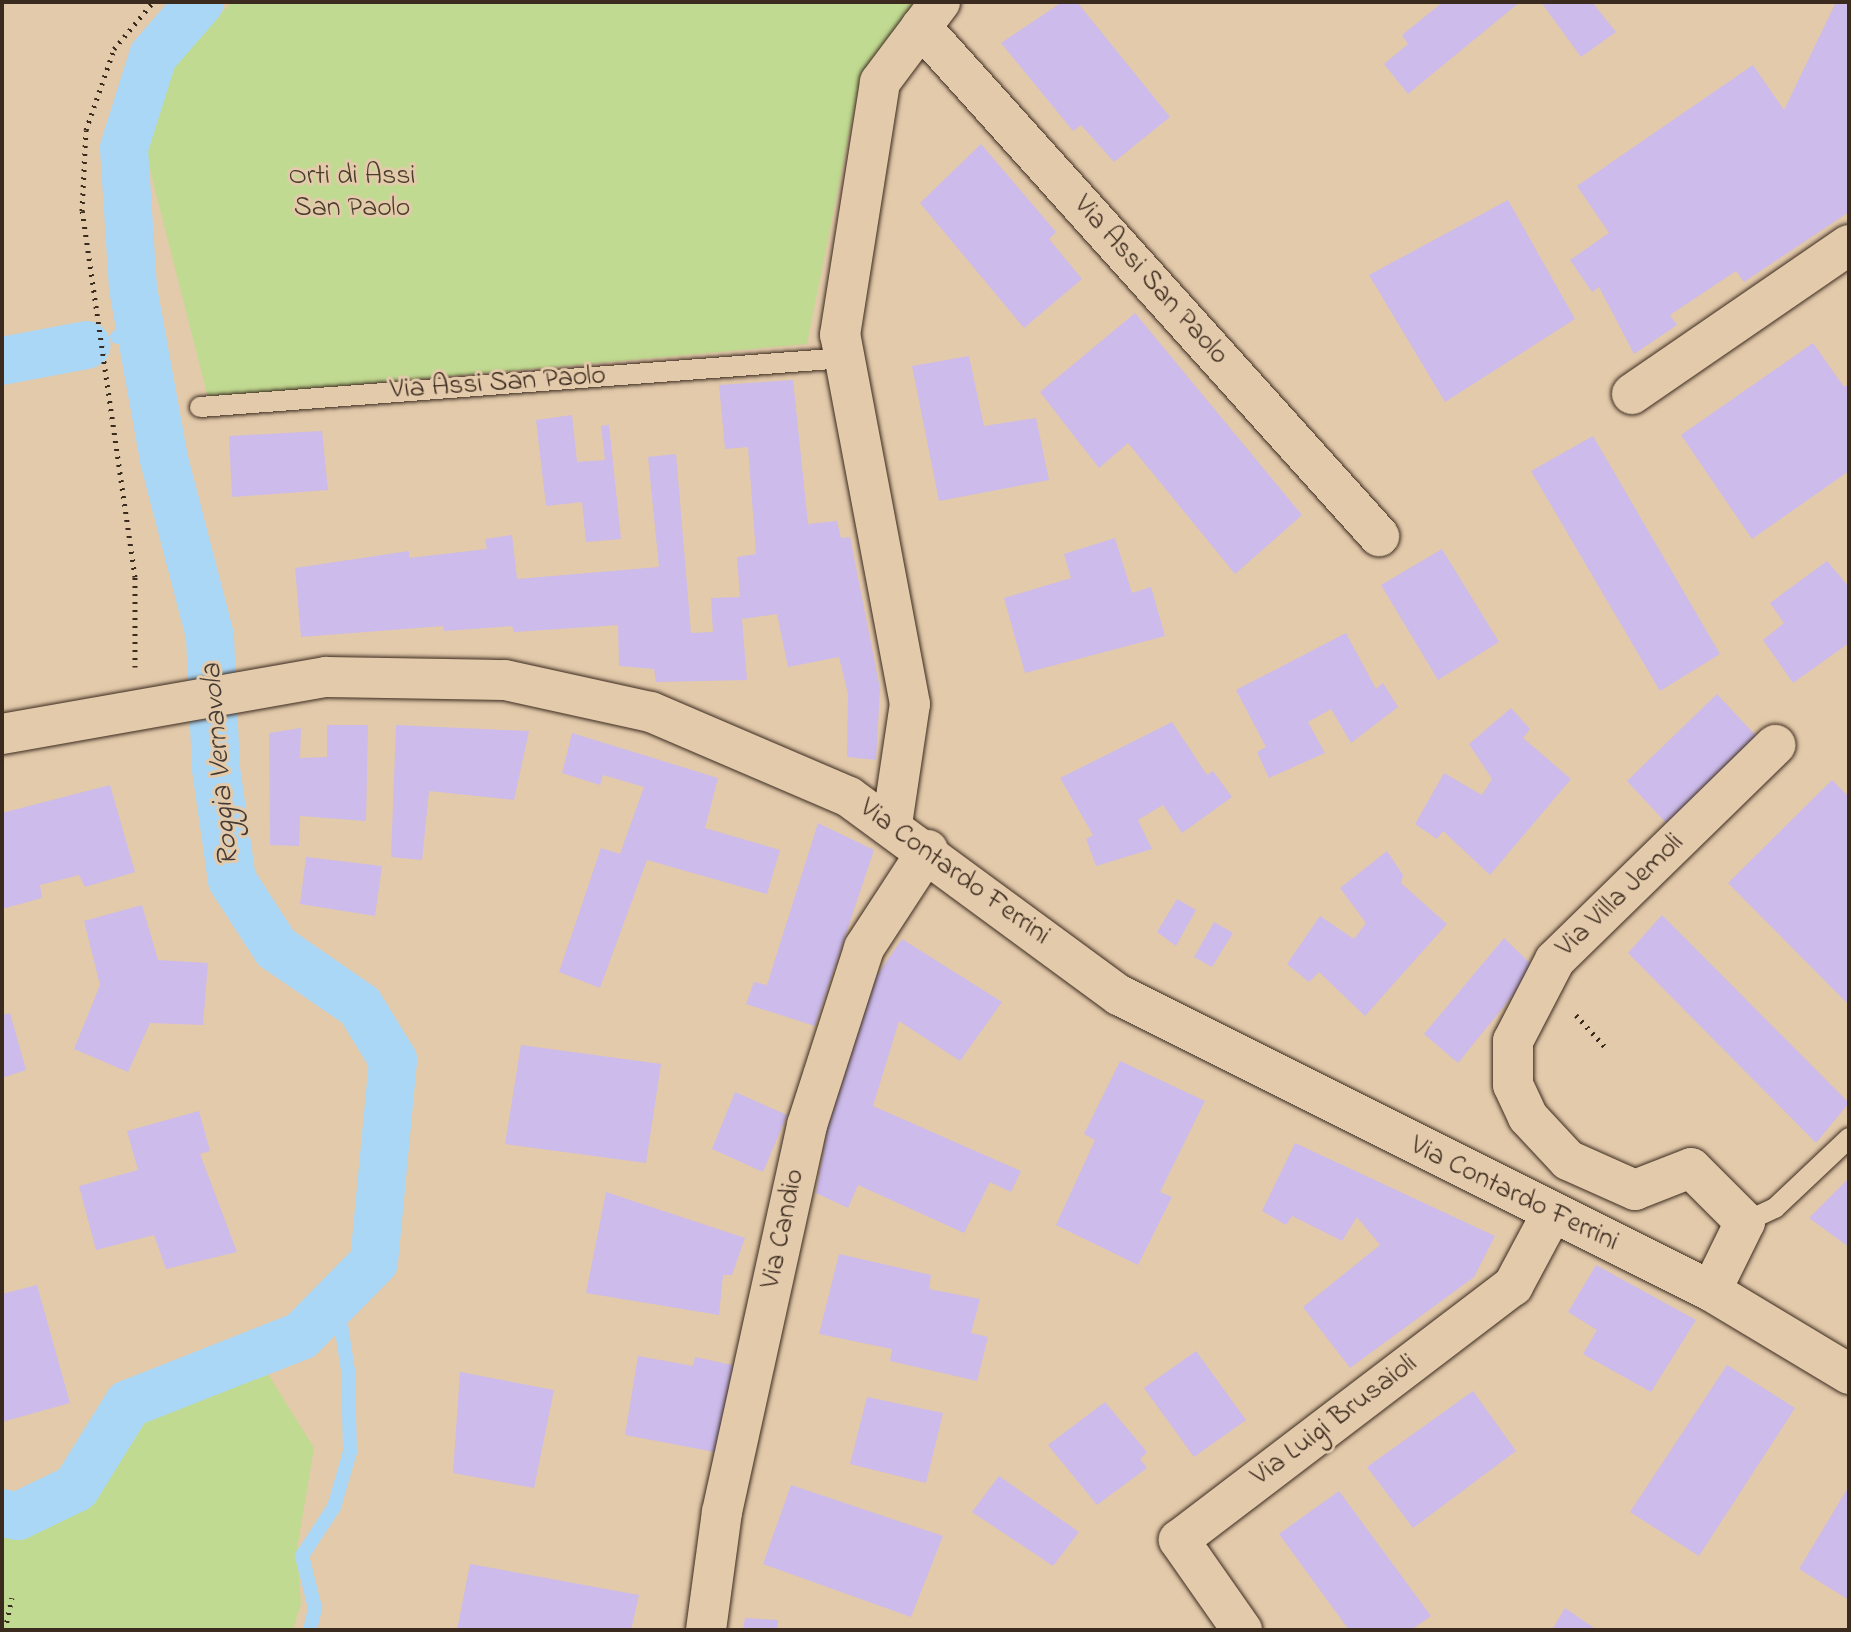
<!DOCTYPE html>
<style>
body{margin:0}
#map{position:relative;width:1851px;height:1632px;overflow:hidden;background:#e3caab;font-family:"Indie Flower",sans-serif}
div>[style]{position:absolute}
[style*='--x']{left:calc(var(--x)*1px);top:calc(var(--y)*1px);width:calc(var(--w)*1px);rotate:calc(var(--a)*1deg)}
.green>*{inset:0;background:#c1da91}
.stream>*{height:14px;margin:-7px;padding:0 7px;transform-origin:7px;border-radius:7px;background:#aad7f6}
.canal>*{height:48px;margin:-24px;padding:0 24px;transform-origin:24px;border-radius:24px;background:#aad7f6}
.building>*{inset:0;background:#ccbbeb}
.path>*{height:5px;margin-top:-2.5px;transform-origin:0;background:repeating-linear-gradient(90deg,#3b2a1e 0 2px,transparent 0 8px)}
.roads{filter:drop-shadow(0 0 2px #3b2a1e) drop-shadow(0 0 2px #3b2a1e)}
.lane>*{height:20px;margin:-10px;padding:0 10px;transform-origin:10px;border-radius:10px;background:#e3caab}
.street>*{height:40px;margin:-20px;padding:0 20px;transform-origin:20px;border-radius:20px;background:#e3caab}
span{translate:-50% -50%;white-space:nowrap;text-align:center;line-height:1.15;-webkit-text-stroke:6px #e3caab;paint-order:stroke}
.park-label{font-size:28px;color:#483c2a}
.street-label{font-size:28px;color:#3b2a1e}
.water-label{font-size:30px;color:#463b34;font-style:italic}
.frame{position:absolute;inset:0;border:4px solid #3b2a1e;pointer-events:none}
</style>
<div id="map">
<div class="green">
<i style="clip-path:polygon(231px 2px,913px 2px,858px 89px,807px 344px,208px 398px,135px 111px)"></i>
<i style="clip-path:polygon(258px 1358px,314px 1448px,297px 1549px,301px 1604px,293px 1630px,2px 1630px,2px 1529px,24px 1533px,91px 1492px,142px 1413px)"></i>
</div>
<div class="stream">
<i style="--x:117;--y:337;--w:24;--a:-5"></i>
<i style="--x:310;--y:1630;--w:23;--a:-77"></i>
<i style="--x:315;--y:1608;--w:54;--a:-104"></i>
<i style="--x:302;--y:1556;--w:59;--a:-56.9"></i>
<i style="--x:334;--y:1507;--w:57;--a:-73.8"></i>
<i style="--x:350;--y:1452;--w:82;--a:-91.4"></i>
<i style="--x:348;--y:1370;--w:71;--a:-98.9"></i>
</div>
<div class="canal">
<i style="--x:2;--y:361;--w:86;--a:-10.7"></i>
<i style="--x:2;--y:1513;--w:16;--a:11"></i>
<i style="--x:18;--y:1516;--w:64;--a:-25.8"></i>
<i style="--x:76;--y:1488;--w:99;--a:-58.2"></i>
<i style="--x:128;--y:1404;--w:186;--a:-21.5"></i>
<i style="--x:301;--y:1336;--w:104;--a:-45.4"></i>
<i style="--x:374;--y:1262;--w:203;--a:-84.6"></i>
<i style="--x:393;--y:1060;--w:63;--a:-121.4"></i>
<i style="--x:360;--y:1006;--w:102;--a:-145.4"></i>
<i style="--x:276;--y:948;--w:81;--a:-122.9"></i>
<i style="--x:232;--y:880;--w:112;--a:-98.2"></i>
<i style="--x:216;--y:769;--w:133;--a:-92.6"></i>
<i style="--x:210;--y:636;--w:183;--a:-104.6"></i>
<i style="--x:164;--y:459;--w:174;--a:-100.3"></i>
<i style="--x:133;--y:288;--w:140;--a:-93.7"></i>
<i style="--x:124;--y:148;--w:96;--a:-72.5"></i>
<i style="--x:153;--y:56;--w:72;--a:-49"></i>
</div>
<div class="building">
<i style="clip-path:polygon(1062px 2px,1077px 2px,1170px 117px,1114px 162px,1081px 125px,1073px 131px,1001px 43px)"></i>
<i style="clip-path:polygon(1443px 2px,1520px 2px,1408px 94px,1384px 64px,1408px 44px,1402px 35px)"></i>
<i style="clip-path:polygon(1541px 2px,1592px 2px,1616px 32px,1581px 57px)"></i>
<i style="clip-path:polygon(1836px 2px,1849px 2px,1849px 212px,1744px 282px,1736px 271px,1670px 315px,1677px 325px,1634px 354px,1599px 287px,1592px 292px,1570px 260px,1609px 233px,1577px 186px,1753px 65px,1784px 110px)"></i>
<i style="clip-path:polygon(981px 144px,1056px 232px,1049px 239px,1082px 279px,1024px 328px,920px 203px)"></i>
<i style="clip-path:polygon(1508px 200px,1575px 319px,1445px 402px,1369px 275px)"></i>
<i style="clip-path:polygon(1135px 313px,1302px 515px,1235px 574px,1128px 443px,1099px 468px,1040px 392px)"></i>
<i style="clip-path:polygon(1813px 343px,1844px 387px,1849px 384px,1849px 471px,1752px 539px,1681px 435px)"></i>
<i style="clip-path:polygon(969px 356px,984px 426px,1036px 418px,1049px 480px,939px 501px,912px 366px)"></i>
<i style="clip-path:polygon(793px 380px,808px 524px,837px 521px,841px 538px,850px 537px,880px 689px,876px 760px,847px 757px,848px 694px,839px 657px,788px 667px,777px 614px,742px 619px,747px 680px,656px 682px,654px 669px,619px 666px,618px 625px,514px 632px,512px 626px,444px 631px,443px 626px,301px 637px,295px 568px,409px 551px,409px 558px,487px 549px,485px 539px,512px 535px,517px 579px,659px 567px,648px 457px,676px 454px,691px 633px,713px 632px,711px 598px,740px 597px,737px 557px,756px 554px,748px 447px,725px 449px,719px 385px)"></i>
<i style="clip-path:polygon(572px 415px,577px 462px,605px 460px,601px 426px,609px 425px,621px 539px,586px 542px,582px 502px,546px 506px,536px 420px)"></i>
<i style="clip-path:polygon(322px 431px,328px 490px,232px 497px,229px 436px)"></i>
<i style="clip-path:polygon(1593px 436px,1720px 654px,1660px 691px,1531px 471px)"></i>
<i style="clip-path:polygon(1115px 538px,1132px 593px,1151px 587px,1165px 636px,1025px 673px,1004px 598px,1071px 578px,1064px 554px)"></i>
<i style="clip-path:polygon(1442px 549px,1499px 642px,1438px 680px,1381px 585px)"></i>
<i style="clip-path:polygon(1827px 561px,1849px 587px,1849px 643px,1793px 683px,1763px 640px,1784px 623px,1770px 603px)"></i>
<i style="clip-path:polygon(1346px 633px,1376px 689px,1383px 683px,1398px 707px,1351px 743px,1331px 709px,1308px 722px,1325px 753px,1269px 778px,1257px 752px,1266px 747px,1236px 690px)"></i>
<i style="clip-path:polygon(1717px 694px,1757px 737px,1668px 825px,1627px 781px)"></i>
<i style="clip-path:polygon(1511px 708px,1530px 729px,1523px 738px,1571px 779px,1490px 875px,1443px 831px,1437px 839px,1415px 824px,1444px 773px,1482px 795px,1492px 779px,1469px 744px)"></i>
<i style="clip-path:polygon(1172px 722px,1207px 775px,1213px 771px,1232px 797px,1182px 833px,1163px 805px,1138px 820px,1152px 849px,1096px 866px,1086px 839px,1093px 835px,1060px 778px)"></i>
<i style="clip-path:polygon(327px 725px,368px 725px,366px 821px,300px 816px,299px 846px,270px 845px,269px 733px,301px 728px,300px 758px,327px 757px)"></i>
<i style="clip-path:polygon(396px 725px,529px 731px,514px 800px,429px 791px,422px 860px,391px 857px)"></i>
<i style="clip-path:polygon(572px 733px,718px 778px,705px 828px,780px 850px,767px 894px,647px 860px,600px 988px,559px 972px,601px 848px,620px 854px,644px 787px,603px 775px,600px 785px,562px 773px)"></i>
<i style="clip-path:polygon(1832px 780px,1849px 797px,1849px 1005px,1728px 883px)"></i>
<i style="clip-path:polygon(110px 785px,135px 872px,85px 887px,79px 875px,40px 885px,42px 898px,2px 909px,2px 813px)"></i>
<i style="clip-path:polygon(818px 823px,874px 850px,815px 1026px,746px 1004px,754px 982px,767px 985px)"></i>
<i style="clip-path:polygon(1387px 851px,1403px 875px,1401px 883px,1447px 924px,1365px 1016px,1319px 972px,1309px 982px,1287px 964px,1320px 916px,1354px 939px,1366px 923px,1340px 888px)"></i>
<i style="clip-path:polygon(306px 857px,382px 866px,375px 916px,300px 904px)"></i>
<i style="clip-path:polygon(1177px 899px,1196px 910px,1176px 946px,1157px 932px)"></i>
<i style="clip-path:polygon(142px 905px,158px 960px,208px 963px,203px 1025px,150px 1023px,128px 1072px,74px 1049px,100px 985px,84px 921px)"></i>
<i style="clip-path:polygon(1662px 915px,1849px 1103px,1816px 1143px,1628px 953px)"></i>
<i style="clip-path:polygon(1214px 922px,1233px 933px,1212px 967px,1194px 957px)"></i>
<i style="clip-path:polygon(1504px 938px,1535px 968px,1458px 1063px,1424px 1034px)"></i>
<i style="clip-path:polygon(902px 939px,1002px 1002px,960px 1061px,899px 1021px,873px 1106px,1021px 1171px,1011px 1192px,990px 1182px,964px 1233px,858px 1185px,848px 1208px,816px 1193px,834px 1088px,862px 997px)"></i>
<i style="clip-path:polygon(10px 1013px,26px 1070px,2px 1078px,2px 1015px)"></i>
<i style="clip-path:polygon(521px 1045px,661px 1064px,646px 1163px,505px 1144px)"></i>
<i style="clip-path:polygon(1120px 1061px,1205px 1101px,1160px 1192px,1172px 1197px,1138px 1265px,1056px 1225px,1095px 1140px,1084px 1134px)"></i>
<i style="clip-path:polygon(735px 1092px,787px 1115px,763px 1172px,712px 1149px)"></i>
<i style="clip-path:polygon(199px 1111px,210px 1151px,200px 1154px,237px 1252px,166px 1269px,154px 1235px,96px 1250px,79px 1186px,138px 1170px,127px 1131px)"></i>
<i style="clip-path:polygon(1295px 1143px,1495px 1236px,1474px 1277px,1350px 1368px,1303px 1307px,1380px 1245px,1357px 1217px,1342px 1241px,1292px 1216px,1286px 1225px,1262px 1211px)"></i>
<i style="clip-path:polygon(1849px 1178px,1849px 1247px,1809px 1218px)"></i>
<i style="clip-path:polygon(606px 1192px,745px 1238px,732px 1275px,723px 1275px,719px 1315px,586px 1293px)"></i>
<i style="clip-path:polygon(839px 1254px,931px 1275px,929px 1289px,980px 1299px,971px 1333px,988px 1337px,977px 1381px,890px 1361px,892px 1349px,819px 1334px)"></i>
<i style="clip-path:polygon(1596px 1265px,1696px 1320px,1651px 1392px,1583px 1354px,1597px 1330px,1568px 1312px)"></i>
<i style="clip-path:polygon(37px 1285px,70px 1403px,2px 1422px,2px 1294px)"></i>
<i style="clip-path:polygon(1196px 1351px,1246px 1420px,1194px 1457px,1144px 1388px)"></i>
<i style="clip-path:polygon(638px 1356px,693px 1366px,695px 1357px,737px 1366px,720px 1453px,625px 1435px)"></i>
<i style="clip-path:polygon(1727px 1365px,1795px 1408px,1699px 1556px,1630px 1512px)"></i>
<i style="clip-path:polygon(460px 1372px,554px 1390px,534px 1488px,453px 1473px)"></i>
<i style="clip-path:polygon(1473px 1391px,1516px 1451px,1413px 1528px,1367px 1467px)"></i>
<i style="clip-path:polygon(867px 1397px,943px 1413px,926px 1483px,850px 1464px)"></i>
<i style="clip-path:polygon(1105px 1402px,1147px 1452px,1140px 1459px,1147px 1468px,1097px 1505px,1048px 1445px)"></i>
<i style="clip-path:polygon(999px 1476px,1079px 1532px,1053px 1566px,972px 1512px)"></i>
<i style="clip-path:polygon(791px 1485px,943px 1536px,911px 1617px,763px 1564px)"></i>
<i style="clip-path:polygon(1849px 1486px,1849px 1600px,1799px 1569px)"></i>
<i style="clip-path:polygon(1339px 1491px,1431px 1616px,1411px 1630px,1349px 1630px,1279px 1534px)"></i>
<i style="clip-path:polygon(470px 1564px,639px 1595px,631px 1630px,457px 1630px)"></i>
<i style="clip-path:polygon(1565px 1608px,1597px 1630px,1552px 1630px)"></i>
<i style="clip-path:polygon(745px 1618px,778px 1620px,777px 1630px,743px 1630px)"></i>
</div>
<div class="path">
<i style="--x:135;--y:667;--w:90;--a:-90"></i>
<i style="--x:135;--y:577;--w:370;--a:-98.2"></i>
<i style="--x:82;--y:211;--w:81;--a:-87.2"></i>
<i style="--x:86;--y:130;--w:86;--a:-70.9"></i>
<i style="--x:114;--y:49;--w:61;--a:-50.3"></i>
<i style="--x:1576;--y:1015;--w:47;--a:47.6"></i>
<i style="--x:5;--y:1630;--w:33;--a:-78"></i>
</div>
<div class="roads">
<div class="lane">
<i style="--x:200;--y:407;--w:646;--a:-4.35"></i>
<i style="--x:1745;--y:1222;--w:33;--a:-25"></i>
<i style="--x:1775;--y:1208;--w:102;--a:-43.4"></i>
</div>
<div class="street">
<i style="--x:921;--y:27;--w:685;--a:48.02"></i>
<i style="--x:1632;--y:394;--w:263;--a:-34.5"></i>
<i style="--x:2;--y:734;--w:329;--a:-10"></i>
<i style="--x:326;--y:677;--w:179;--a:1"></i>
<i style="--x:505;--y:680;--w:149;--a:12.4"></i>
<i style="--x:651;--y:712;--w:215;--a:23.2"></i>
<i style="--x:849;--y:797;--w:335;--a:36.3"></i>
<i style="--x:1119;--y:995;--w:662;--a:26.57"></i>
<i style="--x:1711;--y:1291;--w:161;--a:31"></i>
<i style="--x:892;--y:824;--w:121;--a:-81.5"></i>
<i style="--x:910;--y:704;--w:376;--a:-100.7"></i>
<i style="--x:840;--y:335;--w:256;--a:-81"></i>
<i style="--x:880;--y:82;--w:100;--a:-53.1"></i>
<i style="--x:1711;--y:1291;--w:77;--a:-63.8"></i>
<i style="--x:1745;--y:1222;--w:76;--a:-135"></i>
<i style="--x:1691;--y:1168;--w:60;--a:158.6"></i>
<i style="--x:1635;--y:1190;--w:73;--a:-155.9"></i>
<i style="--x:1568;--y:1160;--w:59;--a:-132.9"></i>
<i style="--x:1528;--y:1117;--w:35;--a:-115"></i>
<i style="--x:1513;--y:1085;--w:44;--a:-90"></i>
<i style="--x:1513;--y:1041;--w:91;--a:-62.6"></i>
<i style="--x:1555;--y:960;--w:308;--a:-44.3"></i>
<i style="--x:706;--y:1630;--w:119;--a:-82.3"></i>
<i style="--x:722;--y:1512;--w:396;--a:-77.6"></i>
<i style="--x:807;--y:1125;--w:186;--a:-72.1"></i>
<i style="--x:864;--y:948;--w:117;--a:-56.9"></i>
<i style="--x:1242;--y:1630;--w:110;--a:-125"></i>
<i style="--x:1179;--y:1540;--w:420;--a:-37.3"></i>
<i style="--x:1513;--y:1286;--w:83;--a:-61.9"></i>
</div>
</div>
<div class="park-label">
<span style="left:352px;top:193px">Orti di Assi<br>San Paolo</span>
</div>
<div class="street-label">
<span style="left:1150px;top:281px;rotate:48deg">Via Assi San Paolo</span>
<span style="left:498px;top:384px;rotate:-4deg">Via Assi San Paolo</span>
<span style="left:954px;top:873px;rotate:36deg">Via Contardo Ferrini</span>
<span style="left:1621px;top:896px;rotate:-44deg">Via Villa Jemoli</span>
<span style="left:1514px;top:1195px;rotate:26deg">Via Contardo Ferrini</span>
<span style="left:784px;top:1229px;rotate:-78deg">Via Candio</span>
<span style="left:1335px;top:1421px;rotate:-37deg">Via Luigi Brusaioli</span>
</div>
<div class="water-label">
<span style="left:221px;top:765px;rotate:-95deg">Roggia Vernavola</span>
</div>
<div class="frame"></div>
</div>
